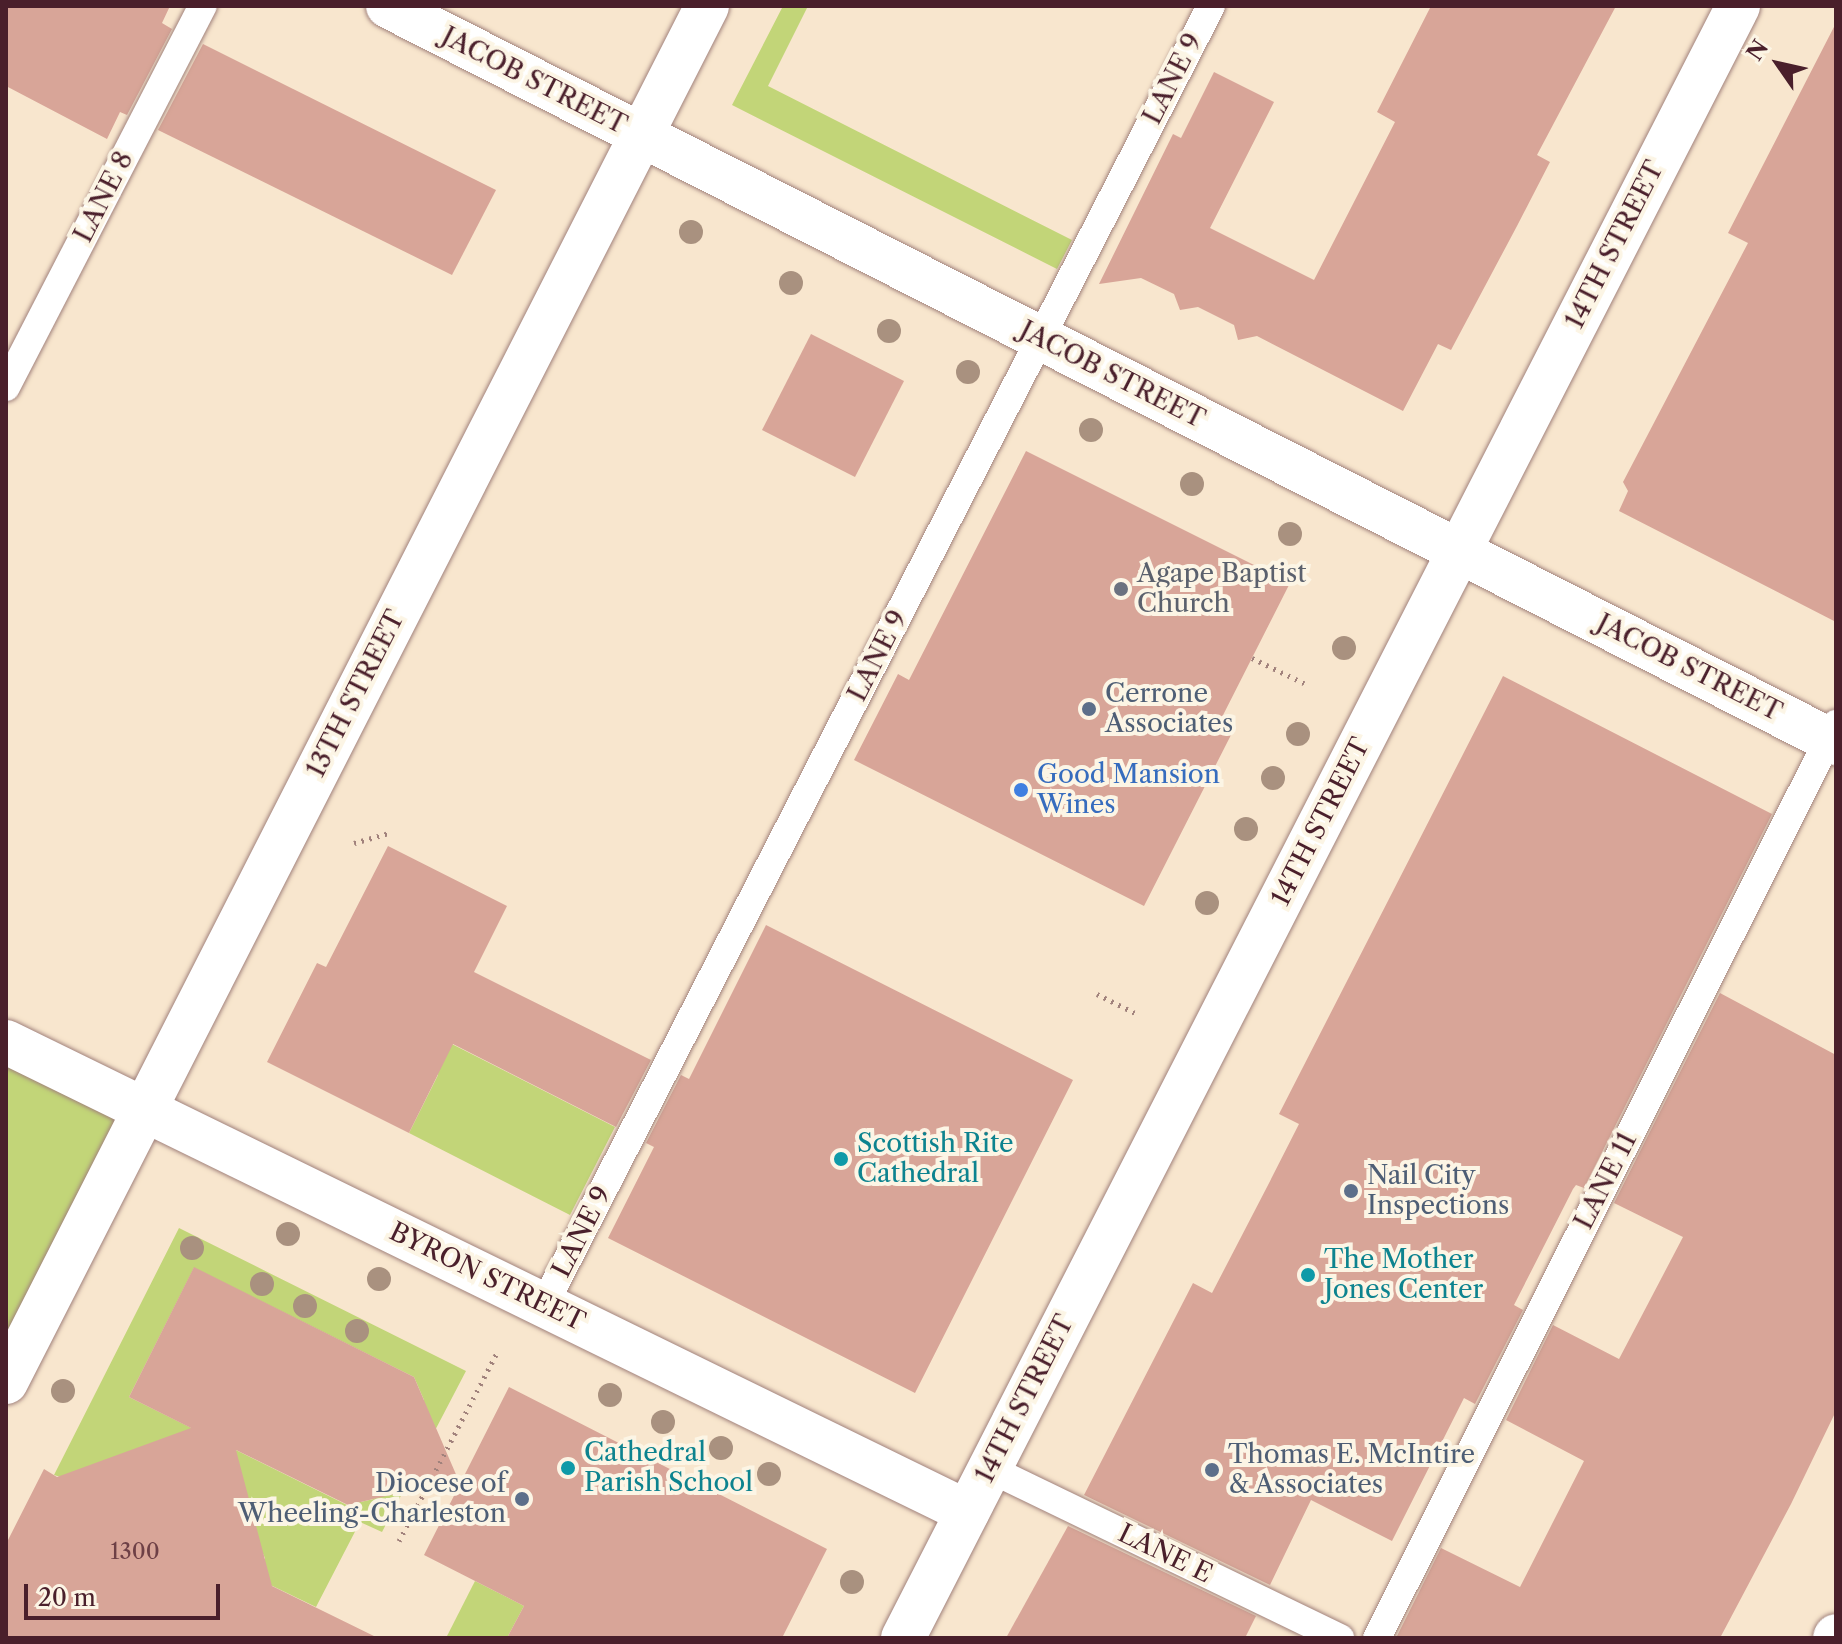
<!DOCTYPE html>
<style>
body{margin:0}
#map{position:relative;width:1842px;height:1644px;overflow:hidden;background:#f8e6ce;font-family:"Libre Caslon Text",serif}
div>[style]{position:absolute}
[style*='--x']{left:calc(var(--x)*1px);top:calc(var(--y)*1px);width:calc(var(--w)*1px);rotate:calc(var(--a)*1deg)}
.green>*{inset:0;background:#c2d578}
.building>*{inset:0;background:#d8a598}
.path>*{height:5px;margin-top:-2.5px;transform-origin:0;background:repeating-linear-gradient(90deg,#a1827c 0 2px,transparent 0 8px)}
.roads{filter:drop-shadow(0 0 2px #a1827c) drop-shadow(0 0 2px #a1827c)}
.service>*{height:28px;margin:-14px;padding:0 14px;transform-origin:14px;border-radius:14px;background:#fff}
.minor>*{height:44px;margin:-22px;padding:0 22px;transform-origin:22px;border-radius:22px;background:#fff}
.tertiary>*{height:44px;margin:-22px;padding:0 22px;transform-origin:22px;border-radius:22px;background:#fff}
.trees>*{width:24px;height:24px;margin:-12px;border-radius:50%;background:#a9917f}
.dots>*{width:22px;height:22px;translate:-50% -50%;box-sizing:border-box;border:4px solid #fcf5e5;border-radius:50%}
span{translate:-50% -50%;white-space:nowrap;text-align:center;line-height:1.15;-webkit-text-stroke:8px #fcf5e5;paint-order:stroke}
.number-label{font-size:22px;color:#6e4046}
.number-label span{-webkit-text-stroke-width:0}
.street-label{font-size:26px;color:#4a1f2b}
.worship-label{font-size:26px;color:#5b616d}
.left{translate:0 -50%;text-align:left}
.service-label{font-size:26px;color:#4e5e75}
.right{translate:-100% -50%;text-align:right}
.shop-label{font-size:26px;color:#366cbe}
.culture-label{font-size:26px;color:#0d838f}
.frame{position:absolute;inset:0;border:8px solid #4a1f2b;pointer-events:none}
.north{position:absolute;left:1738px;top:24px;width:80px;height:80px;-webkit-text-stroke:6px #fcf5e5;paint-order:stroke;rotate:304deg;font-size:22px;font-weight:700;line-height:32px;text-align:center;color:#4a1f2b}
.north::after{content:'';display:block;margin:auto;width:28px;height:36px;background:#4a1f2b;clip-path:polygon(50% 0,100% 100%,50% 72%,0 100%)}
.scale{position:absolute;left:24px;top:1584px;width:196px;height:36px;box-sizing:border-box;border:4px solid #4a1f2b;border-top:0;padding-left:10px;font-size:24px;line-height:28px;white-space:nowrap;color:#4a1f2b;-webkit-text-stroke:6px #fcf5e5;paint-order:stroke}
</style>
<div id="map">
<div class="green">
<i style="clip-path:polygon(783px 6px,808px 6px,768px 86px,1072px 240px,1057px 269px,732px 105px)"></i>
<i style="clip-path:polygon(440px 1038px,615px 1127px,570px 1215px,409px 1133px,438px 1075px)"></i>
<i style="clip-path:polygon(6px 1042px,144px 1110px,6px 1382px)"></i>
<i style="clip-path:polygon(evenodd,179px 1228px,466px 1371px,382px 1532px,360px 1522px,316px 1607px,258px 1579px,265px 1558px,255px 1537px,54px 1475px,179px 1228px,194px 1268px,414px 1377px,424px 1400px,374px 1499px,347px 1505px,129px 1397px,194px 1268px)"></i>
<i style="clip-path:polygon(475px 1581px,524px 1606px,507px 1638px,446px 1638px)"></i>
</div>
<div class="building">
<i style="clip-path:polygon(6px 6px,170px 6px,162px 23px,172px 29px,127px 115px,120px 112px,107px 139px,6px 86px)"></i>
<i style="clip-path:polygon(1431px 6px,1616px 6px,1537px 155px,1550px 162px,1517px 226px,1451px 350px,1438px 344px,1403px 411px,1257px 336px,1238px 340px,1234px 325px,1198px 307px,1180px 310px,1174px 294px,1141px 278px,1099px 284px,1173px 134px,1181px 138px,1214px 72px,1274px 102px,1210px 228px,1314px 280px,1395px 122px,1377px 112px)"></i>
<i style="clip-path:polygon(1836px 23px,1836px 622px,1619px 511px,1628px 491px,1623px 482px,1748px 243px,1728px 233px)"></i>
<i style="clip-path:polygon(203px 44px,496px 190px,452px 275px,158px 130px)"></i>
<i style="clip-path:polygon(811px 334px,904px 381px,855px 477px,762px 430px)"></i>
<i style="clip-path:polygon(1026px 451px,1290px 583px,1217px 727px,1231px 735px,1144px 906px,854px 760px,898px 674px,909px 680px)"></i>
<i style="clip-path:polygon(1503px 676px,1772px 814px,1584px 1188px,1576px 1185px,1573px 1189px,1514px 1305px,1523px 1310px,1475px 1404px,1464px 1398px,1392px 1541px,1311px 1500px,1270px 1585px,1084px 1495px,1193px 1283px,1212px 1293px,1267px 1187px,1299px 1124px,1279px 1114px)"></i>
<i style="clip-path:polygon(388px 846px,507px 906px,474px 972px,651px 1060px,616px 1127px,453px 1044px,409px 1133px,267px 1062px,317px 963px,326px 967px)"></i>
<i style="clip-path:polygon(766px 925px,1073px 1080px,915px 1393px,608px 1238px,654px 1147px,646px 1143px,681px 1075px,689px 1079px)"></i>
<i style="clip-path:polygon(1720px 993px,1836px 1055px,1836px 1411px,1791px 1504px,1720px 1638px,1396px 1638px,1441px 1548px,1520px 1587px,1584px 1461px,1506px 1420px,1553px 1325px,1619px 1359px,1683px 1237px,1614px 1203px)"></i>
<i style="clip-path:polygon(194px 1267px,414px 1377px,458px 1479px,348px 1505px,236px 1450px,272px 1586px,378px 1638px,6px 1638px,6px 1544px,44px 1469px,57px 1477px,191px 1428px,129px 1397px)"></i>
<i style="clip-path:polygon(509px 1387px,827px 1549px,782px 1638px,507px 1638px,524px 1606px,424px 1555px)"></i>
<i style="clip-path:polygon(1068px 1526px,1256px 1616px,1245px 1638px,1006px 1638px)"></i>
</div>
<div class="path">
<i style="--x:1252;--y:658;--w:58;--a:25.7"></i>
<i style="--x:354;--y:843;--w:36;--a:-16"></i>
<i style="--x:1097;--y:994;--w:42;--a:26.6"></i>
<i style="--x:399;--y:1541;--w:212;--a:-62.5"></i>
</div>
<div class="roads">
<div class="service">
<i style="--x:6;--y:387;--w:429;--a:-62.7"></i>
<i style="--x:544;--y:1305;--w:1460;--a:-62.82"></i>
<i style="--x:990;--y:1469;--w:389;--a:25.8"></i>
<i style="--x:1377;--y:1638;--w:1023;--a:-63.33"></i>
</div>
<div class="minor">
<i style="--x:388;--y:6;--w:1625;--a:26.98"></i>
<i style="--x:6;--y:1042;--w:1070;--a:26.06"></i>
<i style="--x:6;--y:1382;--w:1544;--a:-63"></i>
<i style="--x:1835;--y:1638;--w:2;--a:-63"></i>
</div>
<div class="tertiary">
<i style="--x:903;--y:1638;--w:1833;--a:-62.9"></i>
</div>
</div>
<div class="trees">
<i style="left:691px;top:232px"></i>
<i style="left:791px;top:283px"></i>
<i style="left:889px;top:331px"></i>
<i style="left:968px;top:372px"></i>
<i style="left:1091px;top:430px"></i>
<i style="left:1192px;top:484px"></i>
<i style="left:1290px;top:534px"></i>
<i style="left:1344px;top:648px"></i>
<i style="left:1298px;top:734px"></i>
<i style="left:1273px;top:778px"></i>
<i style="left:1246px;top:829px"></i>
<i style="left:1207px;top:903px"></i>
<i style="left:288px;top:1234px"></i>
<i style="left:192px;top:1248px"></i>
<i style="left:379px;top:1279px"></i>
<i style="left:262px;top:1284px"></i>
<i style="left:305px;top:1306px"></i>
<i style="left:357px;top:1331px"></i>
<i style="left:63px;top:1391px"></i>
<i style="left:610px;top:1395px"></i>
<i style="left:663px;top:1422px"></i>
<i style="left:721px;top:1448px"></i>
<i style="left:769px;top:1474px"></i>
<i style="left:852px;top:1582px"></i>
</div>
<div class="dots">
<i style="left:1121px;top:589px;background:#6b7280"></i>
<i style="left:1089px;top:709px;background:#5c6f8a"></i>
<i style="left:1021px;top:790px;background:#3f7fe0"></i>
<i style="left:841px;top:1159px;background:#0f9aa8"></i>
<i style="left:1351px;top:1191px;background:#5c6f8a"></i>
<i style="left:1308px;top:1275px;background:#0f9aa8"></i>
<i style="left:568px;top:1468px;background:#0f9aa8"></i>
<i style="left:1212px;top:1470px;background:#5c6f8a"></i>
<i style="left:522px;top:1499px;background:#5c6f8a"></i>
</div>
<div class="number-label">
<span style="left:135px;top:1552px">1300</span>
</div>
<div class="street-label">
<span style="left:1173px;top:79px;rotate:-63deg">LANE 9</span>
<span style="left:534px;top:81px;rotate:27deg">JACOB STREET</span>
<span style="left:104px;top:197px;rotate:-63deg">LANE 8</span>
<span style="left:1615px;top:245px;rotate:-63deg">14TH STREET</span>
<span style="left:1112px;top:375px;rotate:27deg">JACOB STREET</span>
<span style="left:878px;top:656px;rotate:-63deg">LANE 9</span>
<span style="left:1689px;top:668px;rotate:27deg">JACOB STREET</span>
<span style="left:356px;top:694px;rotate:-63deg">13TH STREET</span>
<span style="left:1321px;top:822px;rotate:-63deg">14TH STREET</span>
<span style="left:1606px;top:1181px;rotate:-63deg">LANE 11</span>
<span style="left:582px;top:1232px;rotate:-63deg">LANE 9</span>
<span style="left:487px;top:1277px;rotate:26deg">BYRON STREET</span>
<span style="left:1025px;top:1399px;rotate:-63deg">14TH STREET</span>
<span style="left:1165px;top:1554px;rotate:26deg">LANE E</span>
</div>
<div class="worship-label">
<span class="left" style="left:1137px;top:589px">Agape Baptist<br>Church</span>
</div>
<div class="service-label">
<span class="left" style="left:1105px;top:709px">Cerrone<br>Associates</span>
<span class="left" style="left:1367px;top:1191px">Nail City<br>Inspections</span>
<span class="left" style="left:1228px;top:1470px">Thomas E. McIntire<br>&amp; Associates</span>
<span class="right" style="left:506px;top:1499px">Diocese of<br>Wheeling-Charleston</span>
</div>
<div class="shop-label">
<span class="left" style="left:1037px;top:790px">Good Mansion<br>Wines</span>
</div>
<div class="culture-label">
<span class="left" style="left:857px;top:1159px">Scottish Rite<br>Cathedral</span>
<span class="left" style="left:1324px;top:1275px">The Mother<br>Jones Center</span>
<span class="left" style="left:584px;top:1468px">Cathedral<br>Parish School</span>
</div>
<div class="frame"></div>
<div class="north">N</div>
<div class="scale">20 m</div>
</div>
